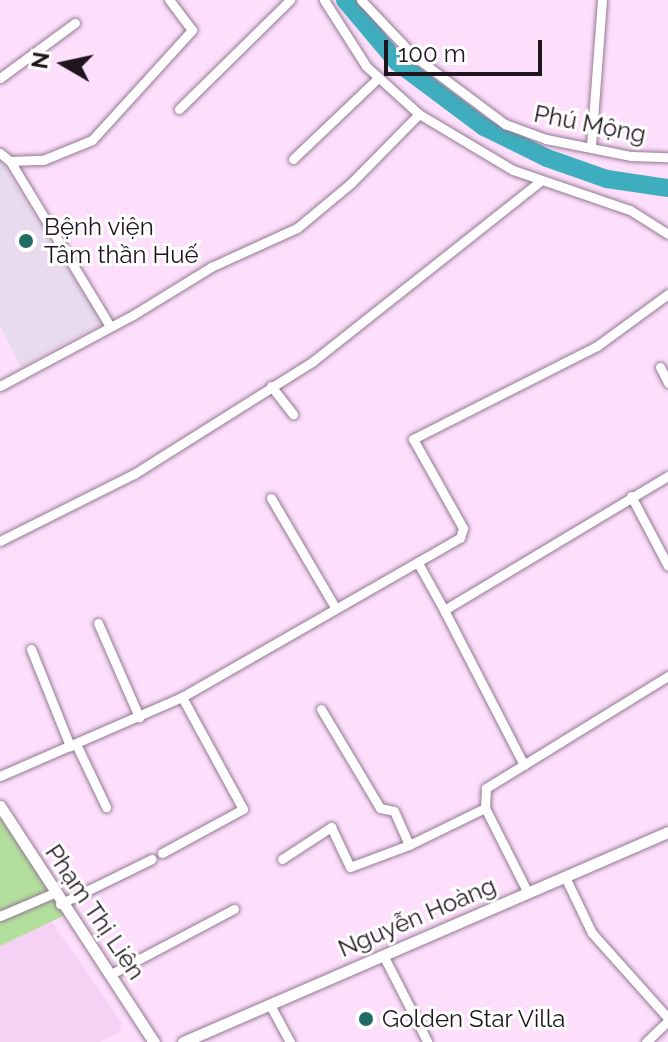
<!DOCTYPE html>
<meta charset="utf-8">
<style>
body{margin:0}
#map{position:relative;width:668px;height:1042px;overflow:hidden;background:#fddffc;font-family:Raleway,sans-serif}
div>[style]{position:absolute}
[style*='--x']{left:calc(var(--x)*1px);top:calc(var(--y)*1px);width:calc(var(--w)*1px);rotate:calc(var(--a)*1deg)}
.built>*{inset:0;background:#f5d1f4}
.medical>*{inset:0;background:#e8dbee}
.green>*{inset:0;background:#b3df9d}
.river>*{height:18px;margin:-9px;padding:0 9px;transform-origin:9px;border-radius:9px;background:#3eaebe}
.roads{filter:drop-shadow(0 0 2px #937992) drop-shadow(0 0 2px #937992)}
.minor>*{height:9px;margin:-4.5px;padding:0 4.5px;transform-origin:4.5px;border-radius:4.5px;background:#fff}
.tertiary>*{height:11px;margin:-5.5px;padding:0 5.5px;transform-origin:5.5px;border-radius:5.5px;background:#fff}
.dots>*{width:22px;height:22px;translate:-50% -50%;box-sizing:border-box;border:4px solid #fff;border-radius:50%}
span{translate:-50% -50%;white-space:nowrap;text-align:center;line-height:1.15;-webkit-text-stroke:6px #fff;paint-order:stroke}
.street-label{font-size:24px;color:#1f151f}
.poi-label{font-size:24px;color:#1f151f}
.left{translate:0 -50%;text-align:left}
.north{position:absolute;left:24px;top:24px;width:80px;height:80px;-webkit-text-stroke:6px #fff;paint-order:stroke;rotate:279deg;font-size:22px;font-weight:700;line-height:32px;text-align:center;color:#1f151f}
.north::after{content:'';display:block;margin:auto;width:28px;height:36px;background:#1f151f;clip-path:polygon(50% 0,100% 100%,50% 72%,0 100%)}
.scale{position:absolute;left:384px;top:40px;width:158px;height:36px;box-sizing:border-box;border:4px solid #1f151f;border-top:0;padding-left:10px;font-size:24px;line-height:28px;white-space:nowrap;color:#1f151f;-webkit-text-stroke:6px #fff;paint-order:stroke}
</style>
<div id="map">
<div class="built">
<i style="clip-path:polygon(47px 915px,122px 1023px,120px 1032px,99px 1042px,0 1042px,0 930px)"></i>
</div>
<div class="medical">
<i style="clip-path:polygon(0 159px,102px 324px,21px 367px,0 326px)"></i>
</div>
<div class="green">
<i style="clip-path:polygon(0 806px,67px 914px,0 946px)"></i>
</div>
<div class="river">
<i style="--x:345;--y:0;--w:81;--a:50"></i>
<i style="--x:397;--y:62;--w:109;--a:36.8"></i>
<i style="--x:484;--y:127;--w:70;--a:26.2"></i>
<i style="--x:547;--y:158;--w:64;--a:19.3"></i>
<i style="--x:607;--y:179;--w:62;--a:8.4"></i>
</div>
<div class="roads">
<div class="minor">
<i style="--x:324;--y:0;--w:78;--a:57.5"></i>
<i style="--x:366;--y:66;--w:72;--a:42.2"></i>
<i style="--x:419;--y:114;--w:109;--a:30.8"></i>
<i style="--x:513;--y:170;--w:124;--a:18.9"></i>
<i style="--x:630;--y:210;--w:45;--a:32.3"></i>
<i style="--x:361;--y:0;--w:77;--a:46.6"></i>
<i style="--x:414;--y:56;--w:114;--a:36.8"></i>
<i style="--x:505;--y:124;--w:44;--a:20.1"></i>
<i style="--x:546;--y:139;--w:87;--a:11.3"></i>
<i style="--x:631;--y:156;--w:37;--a:2"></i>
<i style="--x:0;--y:78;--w:93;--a:-36.3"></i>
<i style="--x:179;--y:109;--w:156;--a:-44.5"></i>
<i style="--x:591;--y:146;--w:146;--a:-85.7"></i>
<i style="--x:0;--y:153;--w:13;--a:39"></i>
<i style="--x:10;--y:161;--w:33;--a:-2"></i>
<i style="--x:43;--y:160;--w:53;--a:-22.2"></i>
<i style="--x:92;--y:140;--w:149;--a:-47.7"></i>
<i style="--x:192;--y:30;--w:38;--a:-127"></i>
<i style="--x:293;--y:159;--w:116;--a:-43.6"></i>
<i style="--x:10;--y:161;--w:193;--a:58.8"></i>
<i style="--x:660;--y:367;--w:18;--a:63"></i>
<i style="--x:0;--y:386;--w:151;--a:-28.1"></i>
<i style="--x:133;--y:315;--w:92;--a:-31.6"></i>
<i style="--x:211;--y:267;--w:94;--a:-24.4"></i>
<i style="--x:297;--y:228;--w:70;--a:-39.8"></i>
<i style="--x:351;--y:183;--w:97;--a:-45.4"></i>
<i style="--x:271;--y:386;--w:36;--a:52"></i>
<i style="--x:631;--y:496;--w:79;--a:62.1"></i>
<i style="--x:271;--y:498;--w:126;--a:59.6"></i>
<i style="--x:0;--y:541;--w:150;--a:-26.6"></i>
<i style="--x:134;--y:474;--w:210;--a:-32.2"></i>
<i style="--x:312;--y:362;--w:291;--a:-38.4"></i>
<i style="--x:418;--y:563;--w:54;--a:61"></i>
<i style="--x:98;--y:623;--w:103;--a:66.4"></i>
<i style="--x:31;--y:649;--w:105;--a:68.1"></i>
<i style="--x:321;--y:709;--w:115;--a:59.2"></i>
<i style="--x:380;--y:808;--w:14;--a:12"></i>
<i style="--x:394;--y:811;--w:37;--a:66"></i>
<i style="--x:409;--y:845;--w:85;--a:-26"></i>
<i style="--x:76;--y:744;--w:70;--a:64.5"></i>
<i style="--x:524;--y:765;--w:174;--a:-117.3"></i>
<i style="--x:444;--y:610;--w:261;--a:-30.9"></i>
<i style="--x:0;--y:776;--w:198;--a:-23.5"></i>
<i style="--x:182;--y:697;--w:320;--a:-29.8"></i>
<i style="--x:460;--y:538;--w:10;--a:-73"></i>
<i style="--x:463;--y:528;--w:102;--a:-119.3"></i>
<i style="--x:413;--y:439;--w:206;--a:-26.8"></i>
<i style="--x:597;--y:346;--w:88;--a:-36.2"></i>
<i style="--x:162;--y:853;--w:92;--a:-28.5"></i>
<i style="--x:243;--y:809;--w:128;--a:-118.6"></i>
<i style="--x:282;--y:859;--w:59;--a:-33.1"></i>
<i style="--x:331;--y:827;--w:44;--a:64.6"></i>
<i style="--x:350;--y:867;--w:63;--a:-20.4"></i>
<i style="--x:565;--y:877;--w:62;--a:64.3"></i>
<i style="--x:592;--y:933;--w:114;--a:48.2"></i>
<i style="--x:528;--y:893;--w:95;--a:-116.8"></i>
<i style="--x:485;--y:808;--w:20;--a:-87"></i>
<i style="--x:486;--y:788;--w:214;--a:-31.6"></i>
<i style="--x:60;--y:904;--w:102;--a:-26.1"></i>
<i style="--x:0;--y:916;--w:59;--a:-23.1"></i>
<i style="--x:383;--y:955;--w:97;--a:62.9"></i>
<i style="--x:113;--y:973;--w:137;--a:-27.9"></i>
<i style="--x:270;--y:1005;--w:42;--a:61.6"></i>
<i style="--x:646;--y:1042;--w:30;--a:-44"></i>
</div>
<div class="tertiary">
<i style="--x:0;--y:806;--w:282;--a:56.9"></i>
<i style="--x:183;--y:1042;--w:529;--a:-23.41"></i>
</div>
</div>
<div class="dots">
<i style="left:26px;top:241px;background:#216b64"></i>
<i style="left:366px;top:1019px;background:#216b64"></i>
</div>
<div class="street-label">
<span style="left:590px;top:124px;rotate:11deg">Phú Mộng</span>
<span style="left:95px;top:912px;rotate:56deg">Phạm Thị Liên</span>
<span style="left:417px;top:917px;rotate:-23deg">Nguyễn Hoàng</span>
</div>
<div class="poi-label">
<span class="left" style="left:44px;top:241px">Bệnh viện<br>Tâm thần Huế</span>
<span class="left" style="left:382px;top:1019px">Golden Star Villa</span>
</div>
<div class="north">N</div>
<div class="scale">100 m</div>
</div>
